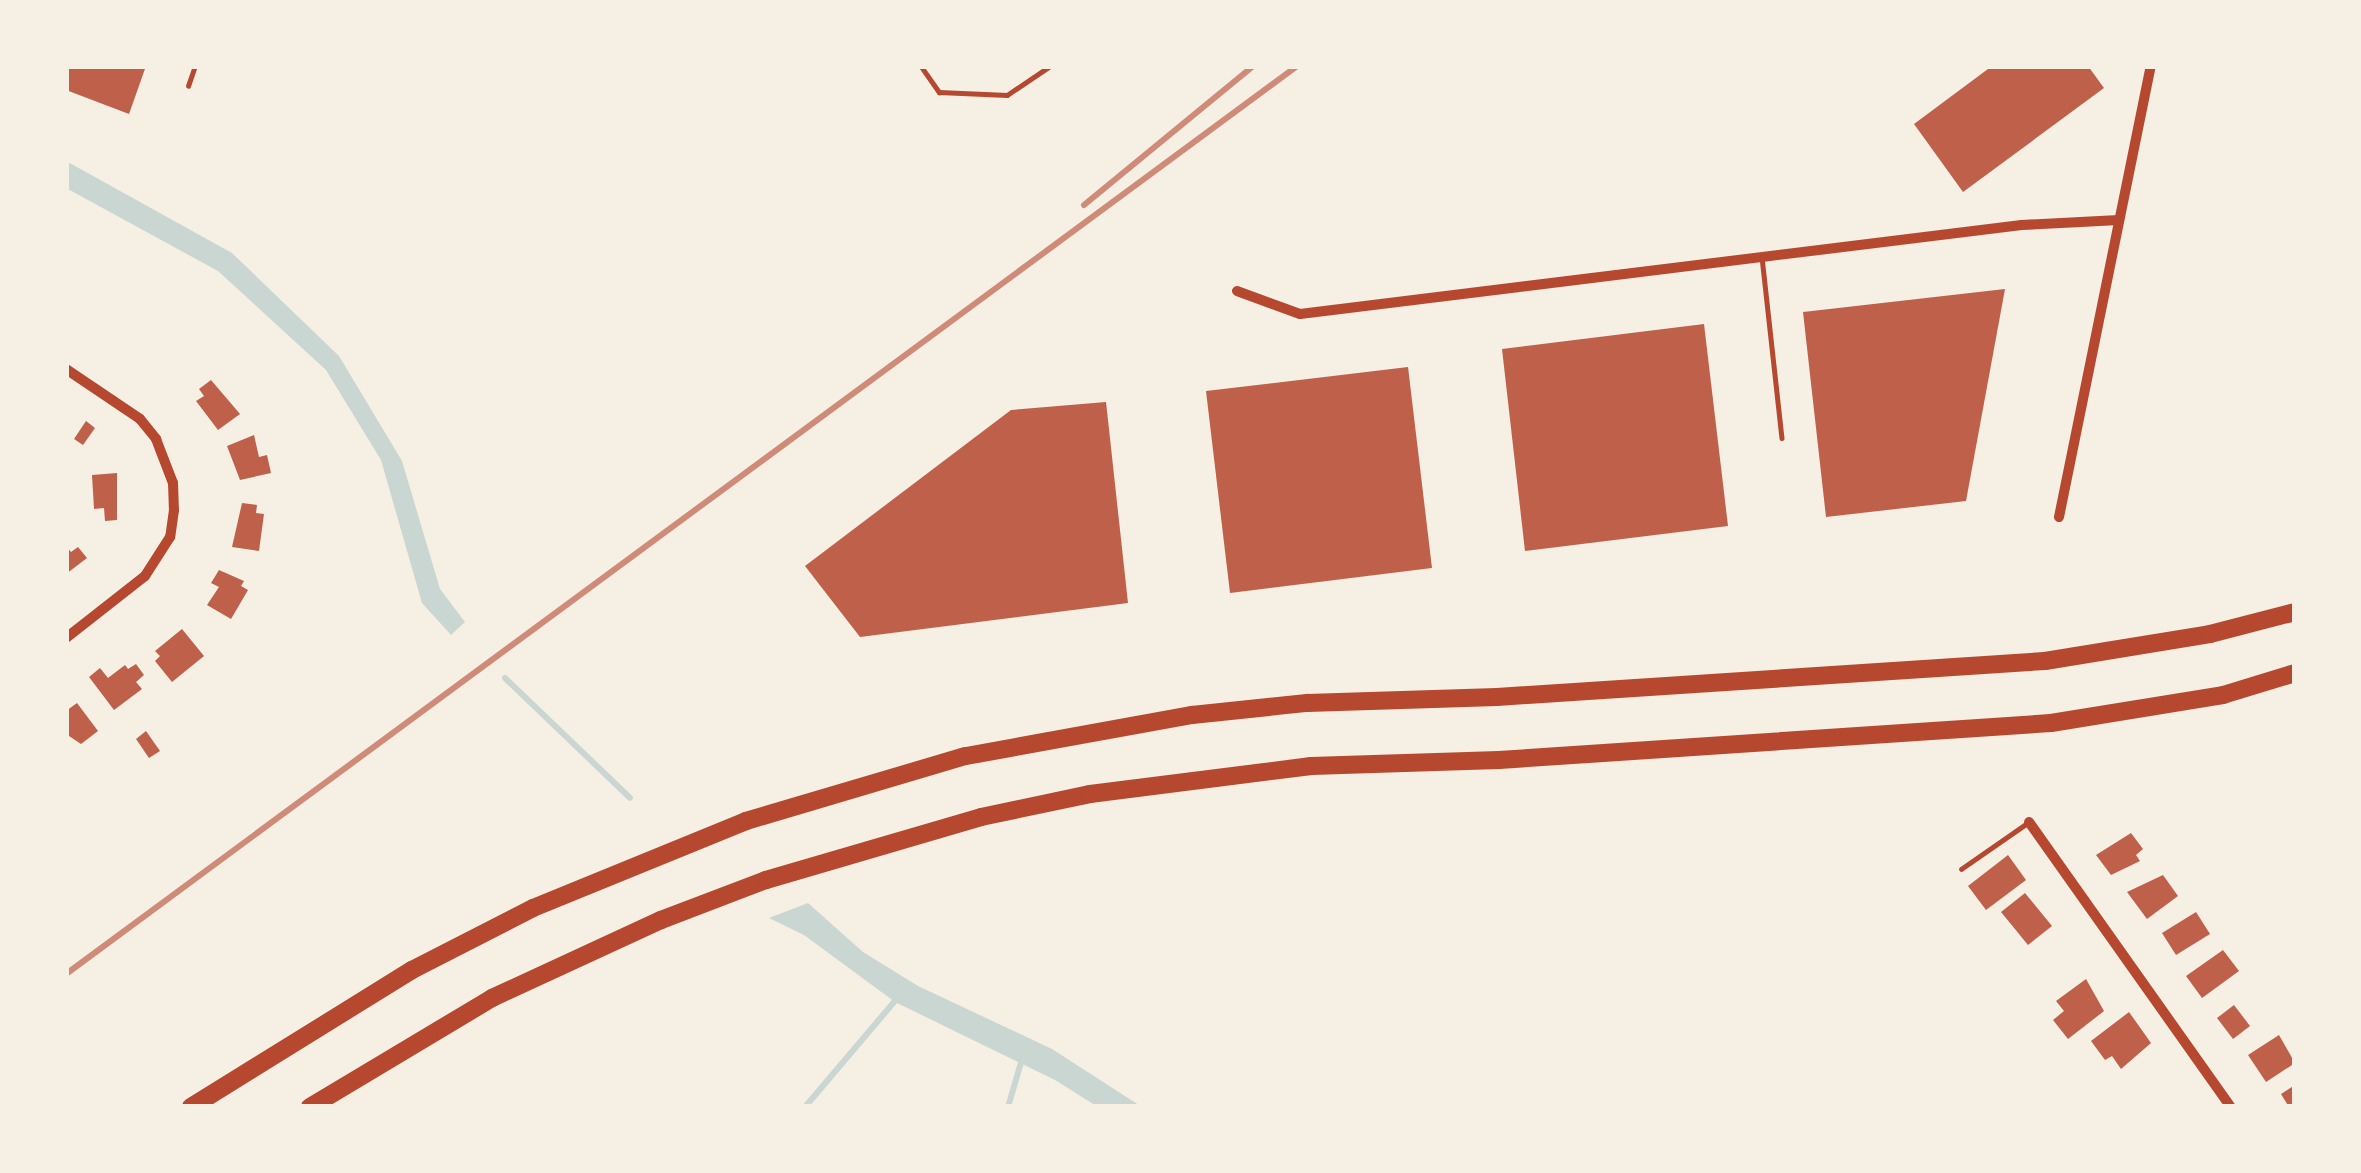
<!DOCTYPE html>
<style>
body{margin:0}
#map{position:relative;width:2361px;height:1173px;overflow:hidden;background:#f6efe4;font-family:Cabin,sans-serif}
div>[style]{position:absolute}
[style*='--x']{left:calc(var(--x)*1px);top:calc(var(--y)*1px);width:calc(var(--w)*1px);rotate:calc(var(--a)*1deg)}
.water>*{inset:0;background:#c9d6d2}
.stream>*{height:6px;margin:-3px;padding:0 3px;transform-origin:3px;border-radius:3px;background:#c9d6d2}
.building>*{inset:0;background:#bf614a}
.service>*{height:4.5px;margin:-2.25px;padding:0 2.25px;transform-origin:2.25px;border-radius:2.25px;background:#b5482f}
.minor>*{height:10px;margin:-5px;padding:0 5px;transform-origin:5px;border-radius:5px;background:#b5482f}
.motorway>*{height:18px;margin:-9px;padding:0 9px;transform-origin:9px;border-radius:9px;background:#b5482f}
.rail>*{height:6px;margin:-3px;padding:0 3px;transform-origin:3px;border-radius:3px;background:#cf8b77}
span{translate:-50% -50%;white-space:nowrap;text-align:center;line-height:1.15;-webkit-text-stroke:10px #f6efe4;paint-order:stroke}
.frame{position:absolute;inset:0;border:69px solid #f6efe4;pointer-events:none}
</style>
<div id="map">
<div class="water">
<i style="clip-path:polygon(66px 161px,232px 253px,339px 356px,402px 461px,440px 589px,465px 622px,451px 635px,422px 603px,381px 460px,326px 370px,218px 271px,66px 188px)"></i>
<i style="clip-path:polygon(808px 903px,863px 952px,918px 986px,1052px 1049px,1142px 1107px,1098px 1107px,1055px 1080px,895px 1002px,804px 935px,769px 918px)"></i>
</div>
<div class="stream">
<i style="--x:505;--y:678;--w:173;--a:43.8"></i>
<i style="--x:805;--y:1107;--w:147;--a:-49.7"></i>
<i style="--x:1008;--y:1107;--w:50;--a:-73.7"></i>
</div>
<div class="building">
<i style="clip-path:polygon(66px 66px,146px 66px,129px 114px,66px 90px)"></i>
<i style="clip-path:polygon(1992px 66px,2088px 66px,2104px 88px,1963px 192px,1914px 124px)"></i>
<i style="clip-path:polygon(2005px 289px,1966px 501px,1826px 517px,1803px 312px)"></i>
<i style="clip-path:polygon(1704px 324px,1728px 526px,1525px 551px,1502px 349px)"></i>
<i style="clip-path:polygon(1408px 367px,1432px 568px,1230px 593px,1206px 391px)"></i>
<i style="clip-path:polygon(211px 380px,240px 414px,218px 430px,196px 401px,204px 396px,199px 389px)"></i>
<i style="clip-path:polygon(1106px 402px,1128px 603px,860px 637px,805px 566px,1011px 410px)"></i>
<i style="clip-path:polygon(86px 421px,95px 428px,83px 445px,74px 439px)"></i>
<i style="clip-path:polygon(254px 435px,259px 457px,267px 455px,271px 473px,240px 480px,227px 446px)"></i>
<i style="clip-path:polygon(117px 473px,117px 520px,105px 521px,104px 508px,94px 509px,92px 475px)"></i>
<i style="clip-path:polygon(242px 503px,257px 505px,256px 513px,264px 514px,259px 551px,232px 547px)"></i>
<i style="clip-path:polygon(66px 546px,71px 552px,78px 547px,87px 558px,66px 574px)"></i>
<i style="clip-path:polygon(219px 570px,244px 581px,241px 586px,248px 590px,231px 619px,207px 605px,219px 587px,211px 583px)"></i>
<i style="clip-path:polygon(182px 629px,204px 656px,172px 682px,155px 661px,160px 656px,155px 651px)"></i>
<i style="clip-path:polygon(136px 664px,144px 675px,136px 682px,142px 689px,114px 710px,89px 677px,100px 668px,108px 678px,125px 665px,128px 669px)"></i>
<i style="clip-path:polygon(77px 703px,98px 731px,81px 744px,66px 734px,66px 711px)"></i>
<i style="clip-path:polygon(146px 731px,160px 751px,149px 758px,136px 739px)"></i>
<i style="clip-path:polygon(2131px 833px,2143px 849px,2136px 855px,2140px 861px,2111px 875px,2096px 855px)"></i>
<i style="clip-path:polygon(2008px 855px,2026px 880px,1986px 910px,1968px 886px)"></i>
<i style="clip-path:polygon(2163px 875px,2178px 896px,2147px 919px,2127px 892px)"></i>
<i style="clip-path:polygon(2025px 893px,2052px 926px,2028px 945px,2001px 912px)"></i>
<i style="clip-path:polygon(2196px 912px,2210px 934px,2176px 955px,2162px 933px)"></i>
<i style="clip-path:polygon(2223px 950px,2239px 971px,2202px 998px,2186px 976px)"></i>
<i style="clip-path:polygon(2086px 979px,2104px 1011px,2068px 1039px,2053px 1020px,2064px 1011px,2056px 1001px)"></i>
<i style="clip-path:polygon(2234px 1005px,2250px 1026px,2233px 1039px,2217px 1018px)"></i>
<i style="clip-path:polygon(2129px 1012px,2151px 1043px,2121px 1069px,2112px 1056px,2105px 1060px,2091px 1041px)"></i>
<i style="clip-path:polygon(2279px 1035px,2295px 1063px,2266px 1082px,2248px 1055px)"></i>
<i style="clip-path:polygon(2295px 1085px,2295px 1107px,2289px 1107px,2281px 1094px)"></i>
</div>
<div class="service">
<i style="--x:921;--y:66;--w:32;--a:55"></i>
<i style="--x:939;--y:92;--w:68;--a:2.5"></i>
<i style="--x:1007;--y:95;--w:52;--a:-34"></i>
<i style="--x:188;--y:86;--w:21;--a:-71"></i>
<i style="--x:1762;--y:257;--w:182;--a:83.7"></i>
<i style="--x:1961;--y:869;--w:83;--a:-34.7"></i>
</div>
<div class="minor">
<i style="--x:1237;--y:291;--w:67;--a:20.1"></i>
<i style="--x:1300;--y:314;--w:727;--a:-7.03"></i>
<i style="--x:2022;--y:225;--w:97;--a:-3"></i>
<i style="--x:66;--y:369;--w:89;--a:34"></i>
<i style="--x:140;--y:419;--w:26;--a:51"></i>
<i style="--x:156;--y:439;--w:47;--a:68.9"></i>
<i style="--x:173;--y:483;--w:27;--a:88"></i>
<i style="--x:174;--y:510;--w:27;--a:98"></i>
<i style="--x:170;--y:537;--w:46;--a:122.7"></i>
<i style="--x:145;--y:576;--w:100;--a:141.9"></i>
<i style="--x:2059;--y:517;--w:460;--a:-78.5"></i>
<i style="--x:2029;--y:822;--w:349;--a:54.7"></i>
</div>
<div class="motorway">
<i style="--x:191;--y:1107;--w:260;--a:-31.8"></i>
<i style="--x:412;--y:970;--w:136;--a:-27.1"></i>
<i style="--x:533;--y:908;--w:230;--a:-22.2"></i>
<i style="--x:746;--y:821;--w:229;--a:-16.5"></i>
<i style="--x:966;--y:756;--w:230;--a:-10.3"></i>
<i style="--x:1192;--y:715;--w:116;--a:-6"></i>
<i style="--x:1307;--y:703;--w:190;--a:-1.8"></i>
<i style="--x:1497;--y:697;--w:549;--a:-3.76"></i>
<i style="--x:2045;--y:661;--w:167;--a:-9.3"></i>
<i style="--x:2210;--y:634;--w:88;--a:-14.5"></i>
<i style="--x:310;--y:1107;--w:212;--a:-30.9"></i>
<i style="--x:492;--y:998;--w:186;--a:-24.8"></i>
<i style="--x:661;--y:920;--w:112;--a:-20.9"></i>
<i style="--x:766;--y:880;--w:224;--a:-16.3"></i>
<i style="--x:981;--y:817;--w:111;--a:-11.9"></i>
<i style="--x:1090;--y:794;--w:223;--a:-7.2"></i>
<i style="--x:1311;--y:766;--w:188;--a:-1.8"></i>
<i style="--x:1499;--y:760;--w:553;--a:-3.83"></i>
<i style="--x:2051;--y:723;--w:174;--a:-9.2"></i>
<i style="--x:2223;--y:695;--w:75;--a:-17"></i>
</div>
<div class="rail">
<i style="--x:1084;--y:205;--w:219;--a:-39.4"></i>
<i style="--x:66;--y:974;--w:1530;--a:-36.41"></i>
</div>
<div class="frame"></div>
</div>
